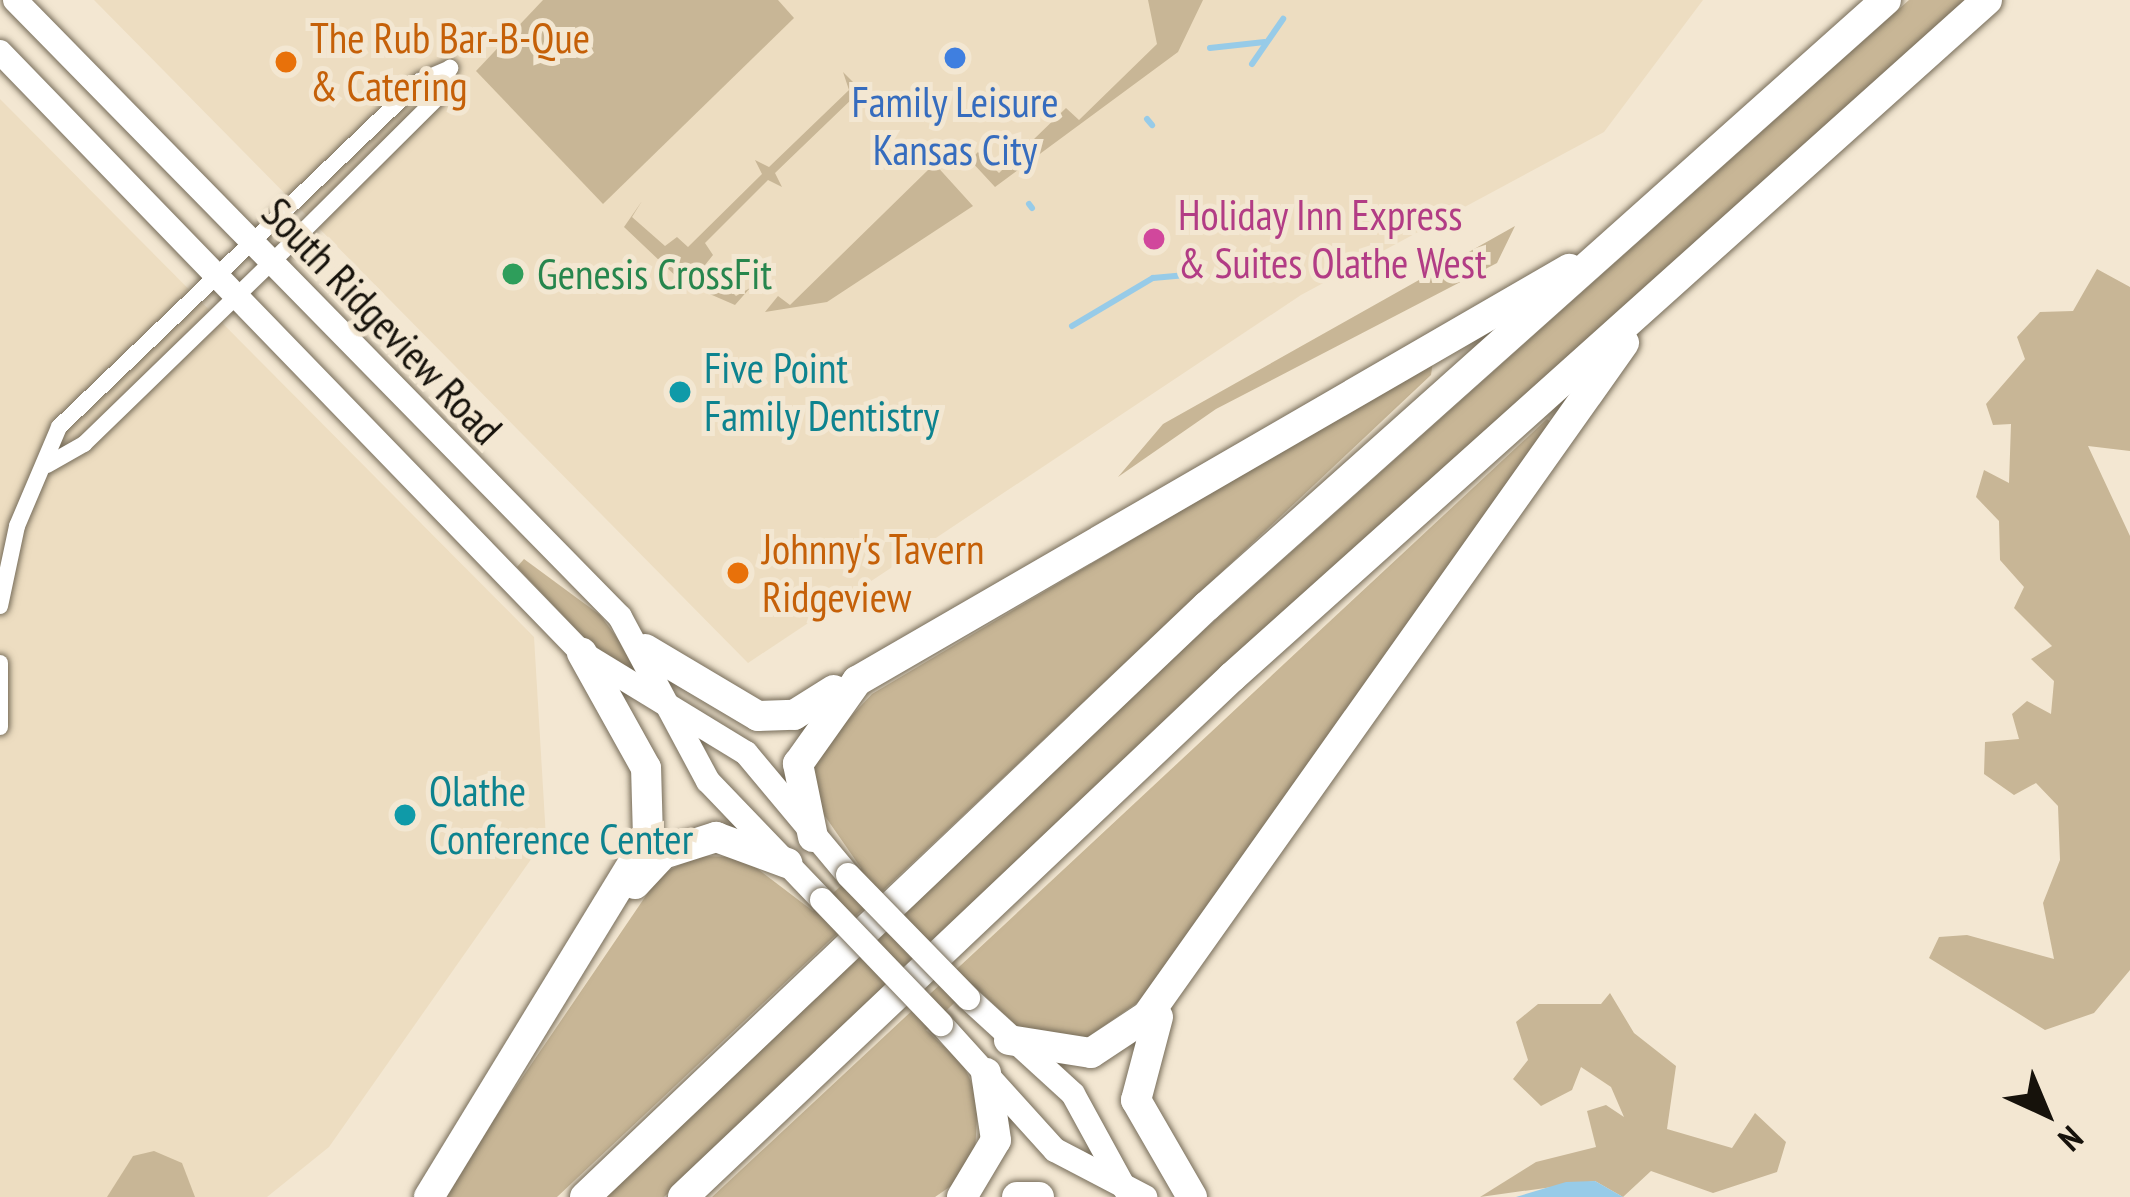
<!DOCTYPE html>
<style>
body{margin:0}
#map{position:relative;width:2130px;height:1197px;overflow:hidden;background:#f3e7d2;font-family:"PT Sans Narrow",sans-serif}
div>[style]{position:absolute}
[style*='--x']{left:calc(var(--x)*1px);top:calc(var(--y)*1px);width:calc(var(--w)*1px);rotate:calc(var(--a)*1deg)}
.built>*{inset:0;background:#edddc1}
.green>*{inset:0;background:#c8b696}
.water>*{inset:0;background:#97cbe8}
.stream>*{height:6px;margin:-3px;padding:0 3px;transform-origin:3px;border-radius:3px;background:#97cbe8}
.roads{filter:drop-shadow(0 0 3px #766c59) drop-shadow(0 0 3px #766c59)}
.minor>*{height:16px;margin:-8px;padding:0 8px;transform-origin:8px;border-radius:8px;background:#fff}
.secondary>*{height:24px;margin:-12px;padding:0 12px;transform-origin:12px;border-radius:12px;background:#fff}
.motorway>*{height:30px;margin:-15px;padding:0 15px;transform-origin:15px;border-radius:15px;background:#fff}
.bridges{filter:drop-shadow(0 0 3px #766c59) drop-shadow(0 0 3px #766c59)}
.secondary-bridge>*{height:24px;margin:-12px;padding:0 12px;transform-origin:12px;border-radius:12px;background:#fff}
.dots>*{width:33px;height:33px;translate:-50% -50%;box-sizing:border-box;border:6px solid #f3e7d2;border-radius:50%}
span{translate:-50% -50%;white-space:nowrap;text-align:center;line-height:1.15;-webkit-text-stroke:10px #f3e7d2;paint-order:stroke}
.food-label{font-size:42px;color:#c56008}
.left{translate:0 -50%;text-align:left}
.shop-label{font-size:42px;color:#366cbe}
.hotel-label{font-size:42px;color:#b23c85}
.leisure-label{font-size:42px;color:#27864d}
.street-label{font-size:42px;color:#16120b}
.culture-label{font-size:42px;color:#0d838f}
.north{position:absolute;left:1986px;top:1053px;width:120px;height:120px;-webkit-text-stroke:9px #f3e7d2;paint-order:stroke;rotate:136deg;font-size:33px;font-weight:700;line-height:48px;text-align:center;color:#16120b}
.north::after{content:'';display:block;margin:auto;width:42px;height:54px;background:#16120b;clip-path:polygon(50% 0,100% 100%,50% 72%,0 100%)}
</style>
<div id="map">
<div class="built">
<i style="clip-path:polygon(94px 0,1703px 0,1604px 132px,1301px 295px,748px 663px)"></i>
<i style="clip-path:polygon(0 99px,534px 637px,546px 838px,329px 1147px,267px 1197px,0 1197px)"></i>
</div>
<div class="green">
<i style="clip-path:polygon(543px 0,778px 0,794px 18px,603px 204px,476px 71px)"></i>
<i style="clip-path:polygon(1148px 0,1203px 0,1178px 52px,995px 187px,970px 160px,978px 152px,999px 173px,1066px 108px,1079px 120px,1157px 44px)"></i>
<i style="clip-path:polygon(1909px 0,1966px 0,1196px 690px,664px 1197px,606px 1197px,1128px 698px)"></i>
<i style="clip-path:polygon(843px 72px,872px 101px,855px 96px,775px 173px,782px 187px,768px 180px,705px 243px,713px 255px,705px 265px,736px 296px,750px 288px,735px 305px,682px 282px,624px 227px,642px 201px,632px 217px,665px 246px,677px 237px,688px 247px,762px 174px,755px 160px,769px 167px,849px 90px)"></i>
<i style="clip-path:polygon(924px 152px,973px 206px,827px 302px,765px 312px,778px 296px,790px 305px,928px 170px)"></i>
<i style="clip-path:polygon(1515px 226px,1497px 263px,1216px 409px,1118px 477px,1163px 424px)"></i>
<i style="clip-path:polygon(2097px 269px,2130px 287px,2130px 451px,2088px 446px,2130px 536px,2130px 970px,2094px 1013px,2045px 1030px,1929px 958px,1939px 937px,1967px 935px,2054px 959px,2043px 903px,2060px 860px,2058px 806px,2036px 783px,2014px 795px,1984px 774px,1985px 742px,2019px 739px,2012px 714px,2027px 701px,2051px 714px,2054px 681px,2031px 659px,2052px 646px,2014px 608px,2024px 587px,2000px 560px,1999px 521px,1976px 497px,1984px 470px,2009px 483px,2011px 424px,1993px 425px,1986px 404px,2025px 359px,2017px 337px,2040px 312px,2073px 311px)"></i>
<i style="clip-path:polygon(1433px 361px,1431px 375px,557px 1197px,441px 1197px,660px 875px,697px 856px,742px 857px,813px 911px,861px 868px,811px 796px,815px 755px,872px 694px)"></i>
<i style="clip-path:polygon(1547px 419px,1554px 425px,1148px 995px,1085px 1039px,1018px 1027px,973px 985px,926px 1030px,963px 1064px,978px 1097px,975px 1153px,951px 1186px,935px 1197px,712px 1197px)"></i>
<i style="clip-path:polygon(524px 559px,600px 615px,641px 670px,632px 676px,596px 650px,517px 567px)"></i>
<i style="clip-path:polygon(1610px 993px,1634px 1033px,1676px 1066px,1667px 1129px,1732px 1148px,1755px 1113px,1786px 1142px,1777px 1172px,1713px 1193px,1651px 1171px,1623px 1197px,1595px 1181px,1480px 1197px,1536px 1162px,1596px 1147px,1587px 1111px,1606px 1105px,1624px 1117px,1611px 1087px,1581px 1067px,1572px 1090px,1541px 1106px,1513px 1079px,1528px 1060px,1516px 1022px,1538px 1004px,1601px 1004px)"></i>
<i style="clip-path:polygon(154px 1151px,182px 1163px,195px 1197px,107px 1197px,133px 1156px)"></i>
</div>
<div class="water">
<i style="clip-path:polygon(1595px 1181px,1623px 1197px,1516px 1197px,1566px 1182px)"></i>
</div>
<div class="stream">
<i style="--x:1210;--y:48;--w:55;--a:-6.2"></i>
<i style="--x:1252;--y:64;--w:55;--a:-55.4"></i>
<i style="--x:1147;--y:119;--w:8;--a:50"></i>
<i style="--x:1029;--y:204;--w:5;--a:53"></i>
<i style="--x:1072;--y:326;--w:94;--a:-30.7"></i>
<i style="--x:1153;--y:278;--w:25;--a:-5"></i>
</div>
<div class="roads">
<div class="minor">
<i style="--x:47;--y:465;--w:43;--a:-29.6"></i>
<i style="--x:84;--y:444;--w:260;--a:-44.1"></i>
<i style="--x:271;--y:263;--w:234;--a:-44.8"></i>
<i style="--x:437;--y:98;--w:33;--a:-67"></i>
<i style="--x:0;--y:606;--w:82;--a:-78"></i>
<i style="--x:17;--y:526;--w:108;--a:-67"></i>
<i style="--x:59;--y:427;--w:500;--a:-43.78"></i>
<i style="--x:420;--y:81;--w:33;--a:-23"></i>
<i style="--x:0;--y:663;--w:64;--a:90"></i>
</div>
<div class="secondary">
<i style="--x:15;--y:0;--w:864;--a:45.56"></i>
<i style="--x:620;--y:617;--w:186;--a:61.8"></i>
<i style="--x:708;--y:781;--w:165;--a:46.2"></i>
<i style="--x:0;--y:52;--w:837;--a:45.92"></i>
<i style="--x:582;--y:653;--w:192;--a:31.4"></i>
<i style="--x:746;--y:753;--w:159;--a:50.1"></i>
<i style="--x:968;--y:998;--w:142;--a:42.4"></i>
<i style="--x:1073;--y:1094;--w:108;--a:61.3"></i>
<i style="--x:941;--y:1024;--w:170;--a:47.9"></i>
<i style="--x:1055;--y:1150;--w:102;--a:27.6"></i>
</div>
<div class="motorway">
<i style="--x:645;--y:649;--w:131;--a:30.7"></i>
<i style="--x:758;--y:716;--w:36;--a:-2"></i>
<i style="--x:794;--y:715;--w:47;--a:-32"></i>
<i style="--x:813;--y:837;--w:75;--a:-101.6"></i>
<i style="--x:798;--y:764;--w:102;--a:-54.6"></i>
<i style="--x:857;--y:681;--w:823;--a:-30.06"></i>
<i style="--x:635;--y:884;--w:41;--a:-47"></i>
<i style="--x:663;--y:854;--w:56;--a:-17.8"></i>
<i style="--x:716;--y:837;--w:76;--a:20.1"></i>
<i style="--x:1158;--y:1017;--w:86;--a:104.8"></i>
<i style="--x:1136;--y:1100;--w:112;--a:60"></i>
<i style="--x:1009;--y:1040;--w:83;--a:9"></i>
<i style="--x:1091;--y:1053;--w:67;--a:-33.5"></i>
<i style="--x:1147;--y:1016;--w:825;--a:-54.67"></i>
<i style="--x:429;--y:1197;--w:421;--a:-58.6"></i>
<i style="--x:648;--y:838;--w:70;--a:-91.6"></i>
<i style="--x:646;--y:768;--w:132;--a:-119.1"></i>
<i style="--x:585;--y:1197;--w:858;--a:-43.54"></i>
<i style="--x:1207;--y:606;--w:910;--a:-41.75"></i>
<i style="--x:683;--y:1197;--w:756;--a:-43.45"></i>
<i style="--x:1232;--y:677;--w:1014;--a:-41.88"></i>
<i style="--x:962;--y:1197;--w:66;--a:-59.2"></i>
<i style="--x:996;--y:1140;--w:68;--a:-98.5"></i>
<i style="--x:1017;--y:1197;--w:22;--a:0"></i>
</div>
</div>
<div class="bridges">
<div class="secondary-bridge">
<i style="--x:848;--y:875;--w:172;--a:45.7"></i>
<i style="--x:822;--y:900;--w:172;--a:46.2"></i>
</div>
</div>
<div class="dots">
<i style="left:955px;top:58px;background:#3f7fe0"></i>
<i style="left:286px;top:62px;background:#e8710a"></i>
<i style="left:1154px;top:239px;background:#d1479c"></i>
<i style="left:513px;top:274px;background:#2e9e5b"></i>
<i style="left:680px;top:392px;background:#0f9aa8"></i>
<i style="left:738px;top:573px;background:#e8710a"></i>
<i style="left:405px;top:815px;background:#0f9aa8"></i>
</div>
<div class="food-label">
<span class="left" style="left:310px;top:62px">The Rub Bar-B-Que<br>&amp; Catering</span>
<span class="left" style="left:762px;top:573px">Johnny's Tavern<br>Ridgeview</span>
</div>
<div class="shop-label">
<span style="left:955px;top:126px">Family Leisure<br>Kansas City</span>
</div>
<div class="hotel-label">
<span class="left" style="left:1178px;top:239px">Holiday Inn Express<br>&amp; Suites Olathe West</span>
</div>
<div class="leisure-label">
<span class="left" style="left:537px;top:274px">Genesis CrossFit</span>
</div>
<div class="street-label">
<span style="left:382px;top:321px;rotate:46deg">South Ridgeview Road</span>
</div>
<div class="culture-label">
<span class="left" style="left:704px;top:392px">Five Point<br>Family Dentistry</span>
<span class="left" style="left:429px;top:815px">Olathe<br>Conference Center</span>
</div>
<div class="north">N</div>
</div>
